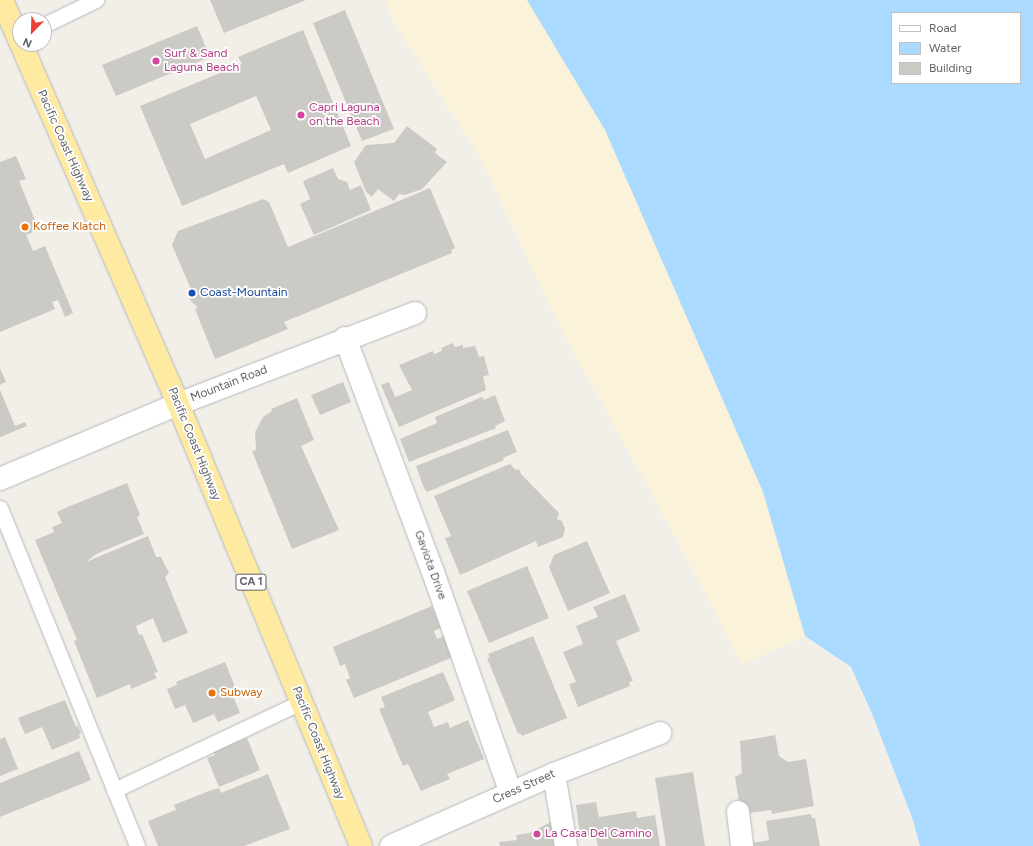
<!DOCTYPE html>
<style>
body{margin:0}
#map{position:relative;width:1033px;height:846px;overflow:hidden;background:#f1efe8;font-family:Figtree,sans-serif}
div>[style]{position:absolute}
[style*='--x']{left:calc(var(--x)*1px);top:calc(var(--y)*1px);width:calc(var(--w)*1px);rotate:calc(var(--a)*1deg)}
.sand>*{inset:0;background:#fbf3d9}
.water>*{inset:0;background:#aadaff}
.building>*{inset:0;background:#cccac5}
.roads{filter:drop-shadow(0 0 1px #b5b8bc) drop-shadow(0 0 1px #b5b8bc)}
.service>*{height:15px;margin:-7.5px;padding:0 7.5px;transform-origin:7.5px;border-radius:7.5px;background:#fff}
.minor>*{height:22px;margin:-11px;padding:0 11px;transform-origin:11px;border-radius:11px;background:#fff}
.trunk>*{height:22px;margin:-11px;padding:0 11px;transform-origin:11px;border-radius:11px;background:#feeaa1}
.dots>*{width:11px;height:11px;translate:-50% -50%;box-sizing:border-box;border:2px solid #fff;border-radius:50%}
span{translate:-50% -50%;white-space:nowrap;text-align:center;line-height:1.15;-webkit-text-stroke:3.5px #fff;paint-order:stroke}
.shield-label span{padding:1px 3px;background:#fff;border:1px solid;border-radius:3px;-webkit-text-stroke-width:0}
.shield-label{font-size:11px;color:#5f6368;font-weight:700}
.hotel-label{font-size:12px;color:#b23c85}
.left{translate:0 -50%;text-align:left}
.street-label{font-size:12px;color:#5f6368}
.food-label{font-size:12px;color:#c56008}
.transit-label{font-size:12px;color:#164399}
.legend{position:absolute;left:891px;top:12px;width:130px;height:72px;box-sizing:border-box;background:#fff;border:1px solid #bfc1c3;margin:0;padding:5px 7px;list-style:none;font-size:12px;color:#5f6368}
.legend li{display:flex;align-items:center;gap:8px;height:20px}
.legend b{width:20px;border:1px solid #bfc1c3}
.north{position:absolute;left:12px;top:12px;width:40px;height:40px;box-sizing:border-box;background:#fff;border:1px solid #bfc1c3;border-radius:50%;rotate:203deg;font-size:11px;font-weight:700;line-height:16px;text-align:center;color:#5f6368}
.north::after{content:'';display:block;margin:auto;width:14px;height:18px;background:#ea4335;clip-path:polygon(50% 0,100% 100%,50% 72%,0 100%)}
</style>
<div id="map">
<div class="sand">
<i style="clip-path:polygon(385px 0,527px 0,605px 130px,764px 492px,805px 636px,744px 663px,737px 655px,674px 534px,564px 334px,479px 156px,395px 24px)"></i>
</div>
<div class="water">
<i style="clip-path:polygon(evenodd,527px 0,1033px 0,1033px 846px,920px 846px,913px 820px,873px 716px,851px 667px,805px 636px,763px 492px,605px 130px,527px 0,892px 13px,1020px 13px,1020px 83px,892px 83px,892px 13px)"></i>
</div>
<div class="building">
<i style="clip-path:polygon(210px 0,306px 0,224px 33px)"></i>
<i style="clip-path:polygon(345px 10px,394px 129px,362px 141px,313px 23px)"></i>
<i style="clip-path:polygon(197px 26px,210px 57px,116px 96px,102px 65px)"></i>
<i style="clip-path:polygon(evenodd,303px 30px,351px 146px,288px 173px,284px 164px,182px 206px,140px 106px,242px 64px,238px 57px,303px 30px,256px 96px,271px 130px,205px 159px,190px 124px,256px 96px)"></i>
<i style="clip-path:polygon(407px 126px,437px 149px,435px 153px,447px 162px,422px 189px,405px 195px,399px 194px,394px 201px,378px 189px,372px 197px,366px 192px,354px 162px,366px 145px,394px 143px)"></i>
<i style="clip-path:polygon(16px 156px,26px 179px,19px 181px,39px 230px,26px 235px,33px 251px,45px 246px,73px 313px,65px 317px,58px 300px,52px 302px,55px 309px,0 332px,0 162px)"></i>
<i style="clip-path:polygon(333px 168px,338px 179px,347px 182px,350px 190px,361px 185px,371px 210px,314px 235px,300px 204px,310px 199px,303px 181px)"></i>
<i style="clip-path:polygon(430px 188px,455px 248px,451px 250px,452px 253px,284px 322px,288px 329px,215px 359px,195px 309px,198px 308px,190px 300px,190px 287px,172px 245px,178px 231px,263px 199px,269px 202px,288px 247px)"></i>
<i style="clip-path:polygon(453px 343px,455px 347px,463px 345px,463px 348px,475px 346px,479px 357px,484px 356px,489px 375px,483px 376px,486px 390px,399px 427px,381px 385px,389px 382px,395px 397px,412px 390px,399px 365px,433px 351px,434px 354px,442px 351px,441px 348px)"></i>
<i style="clip-path:polygon(0 368px,6px 382px,0 385px)"></i>
<i style="clip-path:polygon(343px 382px,351px 402px,320px 415px,311px 395px)"></i>
<i style="clip-path:polygon(0 390px,15px 426px,25px 422px,27px 426px,0 437px)"></i>
<i style="clip-path:polygon(495px 395px,505px 421px,495px 426px,496px 428px,409px 462px,400px 439px,437px 423px,435px 417px,482px 397px,484px 400px)"></i>
<i style="clip-path:polygon(297px 398px,314px 440px,301px 446px,339px 530px,292px 549px,252px 451px,256px 450px,255px 432px,263px 417px,272px 411px,271px 409px)"></i>
<i style="clip-path:polygon(508px 430px,517px 452px,503px 458px,504px 460px,427px 492px,424px 488px,416px 466px)"></i>
<i style="clip-path:polygon(510px 464px,516px 470px,519px 469px,521px 474px,559px 513px,557px 519px,562px 521px,565px 529px,563px 537px,538px 547px,536px 541px,460px 575px,445px 538px,451px 536px,434px 496px)"></i>
<i style="clip-path:polygon(127px 483px,140px 515px,137px 517px,144px 534px,96px 554px,86px 562px,148px 536px,156px 557px,161px 557px,169px 573px,165px 577px,188px 633px,163px 643px,153px 618px,136px 626px,139px 635px,142px 634px,158px 672px,154px 673px,157px 678px,131px 689px,130px 684px,97px 698px,74px 641px,77px 640px,35px 540px,54px 532px,52px 527px,62px 523px,57px 512px,65px 508px)"></i>
<i style="clip-path:polygon(587px 541px,610px 593px,568px 611px,549px 567px,554px 555px)"></i>
<i style="clip-path:polygon(527px 566px,549px 618px,489px 643px,467px 591px)"></i>
<i style="clip-path:polygon(625px 594px,640px 631px,616px 641px,633px 681px,629px 682px,630px 686px,578px 707px,569px 684px,576px 682px,563px 652px,583px 644px,576px 626px,598px 617px,593px 607px)"></i>
<i style="clip-path:polygon(432px 606px,441px 628px,434px 631px,437px 639px,444px 636px,453px 657px,354px 698px,346px 680px,350px 678px,345px 664px,340px 666px,333px 647px)"></i>
<i style="clip-path:polygon(533px 636px,567px 718px,522px 736px,520px 733px,518px 734px,487px 658px,490px 657px,488px 654px)"></i>
<i style="clip-path:polygon(225px 662px,236px 689px,231px 691px,240px 713px,218px 722px,214px 714px,193px 723px,185px 705px,175px 709px,167px 689px,177px 685px,176px 682px)"></i>
<i style="clip-path:polygon(443px 672px,455px 700px,428px 712px,434px 727px,448px 722px,450px 728px,468px 720px,484px 759px,447px 774px,450px 779px,421px 791px,408px 764px,403px 766px,379px 709px,385px 707px,381px 697px)"></i>
<i style="clip-path:polygon(65px 700px,76px 727px,78px 726px,81px 733px,79px 734px,80px 738px,52px 750px,42px 727px,25px 734px,18px 718px)"></i>
<i style="clip-path:polygon(775px 735px,779px 756px,788px 762px,806px 759px,814px 806px,772px 814px,771px 810px,741px 814px,735px 777px,742px 773px,740px 741px)"></i>
<i style="clip-path:polygon(5px 737px,18px 769px,0 776px,0 739px)"></i>
<i style="clip-path:polygon(247px 738px,260px 770px,219px 787px,207px 758px,215px 755px,213px 751px)"></i>
<i style="clip-path:polygon(79px 751px,91px 780px,0 817px,0 783px)"></i>
<i style="clip-path:polygon(693px 772px,705px 846px,666px 846px,655px 778px)"></i>
<i style="clip-path:polygon(268px 774px,290px 829px,244px 846px,158px 846px,148px 821px,176px 810px,174px 805px,209px 791px,219px 788px,221px 793px)"></i>
<i style="clip-path:polygon(596px 802px,599px 817px,636px 811px,637px 818px,655px 815px,660px 846px,598px 846px,595px 834px,580px 837px,576px 805px)"></i>
<i style="clip-path:polygon(811px 814px,812px 818px,815px 818px,820px 846px,748px 846px,747px 844px,769px 840px,766px 821px)"></i>
<i style="clip-path:polygon(551px 822px,554px 846px,500px 846px,499px 842px,517px 840px,516px 835px,529px 833px)"></i>
</div>
<div class="roads">
<div class="service">
<i style="--x:44;--y:25;--w:58;--a:-25.7"></i>
<i style="--x:0;--y:508;--w:365;--a:67.9"></i>
<i style="--x:114;--y:790;--w:207;--a:-25.2"></i>
</div>
<div class="minor">
<i style="--x:345;--y:338;--w:250;--a:69.4"></i>
<i style="--x:433;--y:572;--w:234;--a:70.6"></i>
<i style="--x:0;--y:479;--w:193;--a:-22.8"></i>
<i style="--x:178;--y:404;--w:254;--a:-21"></i>
<i style="--x:554;--y:774;--w:73;--a:80.5"></i>
<i style="--x:738;--y:812;--w:34;--a:83"></i>
<i style="--x:391;--y:846;--w:178;--a:-23.8"></i>
<i style="--x:554;--y:774;--w:114;--a:-21.1"></i>
</div>
<div class="trunk">
<i style="--x:2;--y:0;--w:46;--a:66.8"></i>
<i style="--x:21;--y:44;--w:393;--a:66.4"></i>
<i style="--x:178;--y:404;--w:478;--a:67.5"></i>
</div>
</div>
<div class="dots">
<i style="left:156px;top:61px;background:#d1479c"></i>
<i style="left:301px;top:115px;background:#d1479c"></i>
<i style="left:25px;top:227px;background:#e8710a"></i>
<i style="left:192px;top:293px;background:#1a4fb4"></i>
<i style="left:212px;top:693px;background:#e8710a"></i>
<i style="left:537px;top:834px;background:#d1479c"></i>
</div>
<div class="shield-label">
<span style="left:251px;top:582px">CA 1</span>
</div>
<div class="hotel-label">
<span class="left" style="left:164px;top:61px">Surf &amp; Sand<br>Laguna Beach</span>
<span class="left" style="left:309px;top:115px">Capri Laguna<br>on the Beach</span>
<span class="left" style="left:545px;top:834px">La Casa Del Camino</span>
</div>
<div class="street-label">
<span style="left:65px;top:146px;rotate:66deg">Pacific Coast Highway</span>
<span style="left:229px;top:384px;rotate:-21deg">Mountain Road</span>
<span style="left:194px;top:444px;rotate:68deg">Pacific Coast Highway</span>
<span style="left:430px;top:565px;rotate:70deg">Gaviota Drive</span>
<span style="left:318px;top:743px;rotate:68deg">Pacific Coast Highway</span>
<span style="left:524px;top:787px;rotate:-24deg">Cress Street</span>
</div>
<div class="food-label">
<span class="left" style="left:33px;top:227px">Koffee Klatch</span>
<span class="left" style="left:220px;top:693px">Subway</span>
</div>
<div class="transit-label">
<span class="left" style="left:200px;top:293px">Coast-Mountain</span>
</div>
<ul class="legend">
<li><b style="height:5px;background:#fff"></b>Road</li>
<li><b style="height:11px;background:#aadaff"></b>Water</li>
<li><b style="height:11px;background:#cccac5"></b>Building</li>
</ul>
<div class="north">N</div>
</div>
